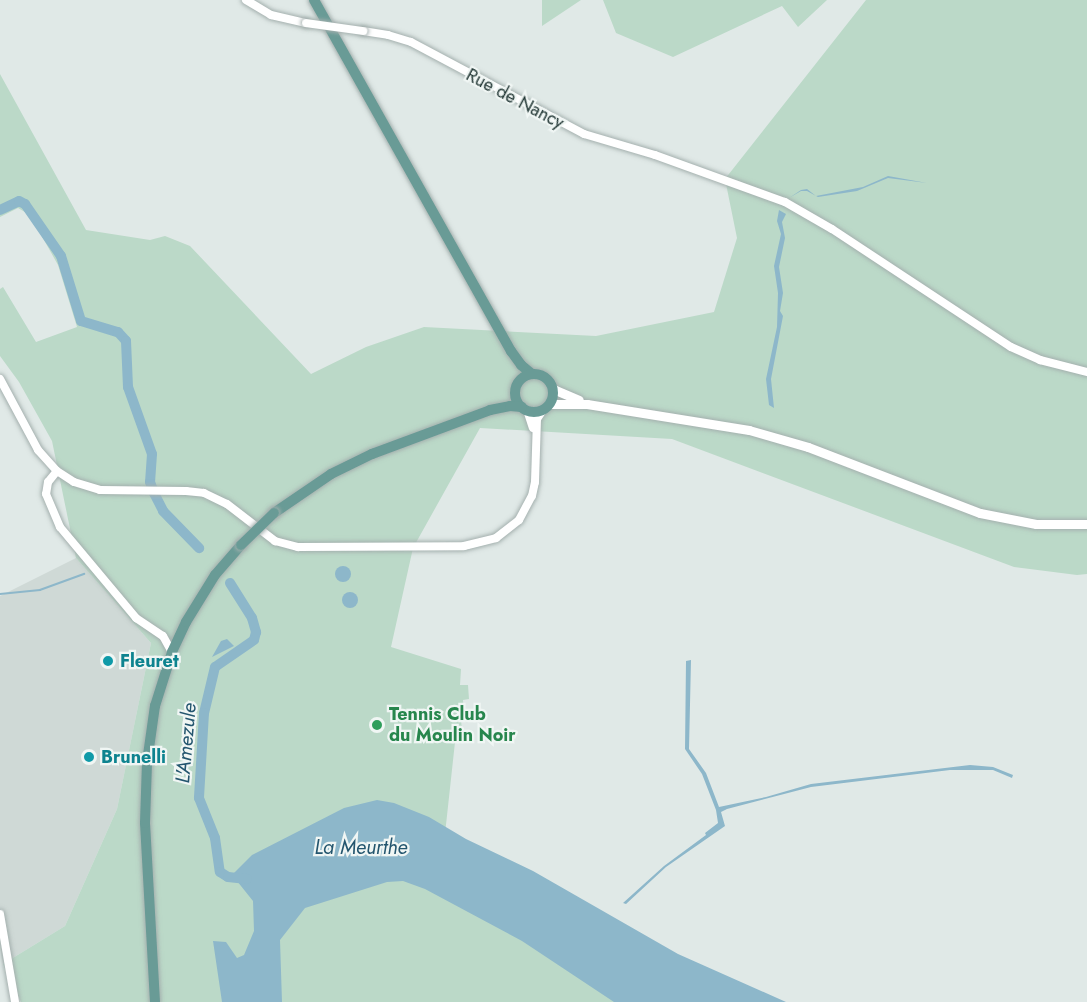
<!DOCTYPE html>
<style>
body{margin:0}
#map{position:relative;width:1087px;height:1002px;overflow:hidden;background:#e0e9e7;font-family:Jost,sans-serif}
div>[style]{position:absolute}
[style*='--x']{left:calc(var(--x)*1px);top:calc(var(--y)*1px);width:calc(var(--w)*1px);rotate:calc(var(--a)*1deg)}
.built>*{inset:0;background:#cfd9d6}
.green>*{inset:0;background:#bbd9c8}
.water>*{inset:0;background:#8db7ca}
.round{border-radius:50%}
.stream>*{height:1.5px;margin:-0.75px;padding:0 0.75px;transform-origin:0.75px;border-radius:0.75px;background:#8db7ca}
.river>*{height:10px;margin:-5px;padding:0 5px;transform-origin:5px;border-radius:5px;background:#8db7ca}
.roads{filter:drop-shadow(0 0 2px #a4b0ae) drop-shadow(0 0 2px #a4b0ae)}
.tertiary>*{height:8px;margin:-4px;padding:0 4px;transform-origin:4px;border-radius:4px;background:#fff}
.secondary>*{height:9px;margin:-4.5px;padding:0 4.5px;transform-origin:4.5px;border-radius:4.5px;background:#fff}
.primary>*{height:10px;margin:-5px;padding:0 5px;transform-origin:5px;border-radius:5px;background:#699b96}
.primary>.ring{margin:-5px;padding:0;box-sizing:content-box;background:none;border:10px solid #699b96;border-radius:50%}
.bridges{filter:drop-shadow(0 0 2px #a4b0ae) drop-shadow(0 0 2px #a4b0ae)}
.tertiary-bridge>*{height:8px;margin:-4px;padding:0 4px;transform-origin:4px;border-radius:4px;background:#fff}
.primary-bridge>*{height:10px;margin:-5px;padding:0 5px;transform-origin:5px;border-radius:5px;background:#699b96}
.dots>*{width:16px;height:16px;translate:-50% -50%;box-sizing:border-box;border:3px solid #f0f6f4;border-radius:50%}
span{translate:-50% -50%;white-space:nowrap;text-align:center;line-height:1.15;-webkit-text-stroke:4.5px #f0f6f4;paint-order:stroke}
.street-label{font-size:18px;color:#233836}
.culture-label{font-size:18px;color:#0d838f;font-weight:700}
.left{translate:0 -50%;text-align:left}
.leisure-label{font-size:18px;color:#27864d;font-weight:700}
.water-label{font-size:20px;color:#23556e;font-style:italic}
</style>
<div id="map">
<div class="built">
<i style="clip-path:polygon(76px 558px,151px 643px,117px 809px,65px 926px,3px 964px,0 947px,0 596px)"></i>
</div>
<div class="green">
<i style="clip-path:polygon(542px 0,581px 0,542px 26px)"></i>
<i style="clip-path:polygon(603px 0,827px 0,798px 27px,782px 6px,673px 57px,616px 33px)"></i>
<i style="clip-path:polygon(866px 0,1087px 0,1087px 574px,1077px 575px,1014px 567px,672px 439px,480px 428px,413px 548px,391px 647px,461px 669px,460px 685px,468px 685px,469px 699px,463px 700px,464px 716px,457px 716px,457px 719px,461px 719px,462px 732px,456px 733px,445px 834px,629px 1002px,21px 1002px,3px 964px,65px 926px,117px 809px,151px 643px,76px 558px,52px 441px,19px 382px,0 356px,0 289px,3px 287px,36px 342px,77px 327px,58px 265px,30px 215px,18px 208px,0 217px,0 74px,86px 230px,150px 240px,165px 236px,190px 246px,311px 374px,366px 347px,424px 327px,596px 336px,714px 312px,737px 238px,725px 179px)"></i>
</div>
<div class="water">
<i style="clip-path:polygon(888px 176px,927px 183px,888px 178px,857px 191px,818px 197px,807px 191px,801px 191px,789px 198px,801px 190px,807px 189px,816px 196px,863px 187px)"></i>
<i style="clip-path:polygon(779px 210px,786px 214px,782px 222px,785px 238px,779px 267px,783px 293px,780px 311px,783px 316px,771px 379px,774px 408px,769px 405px,766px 379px,777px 327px,778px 293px,774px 266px,781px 234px,777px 221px)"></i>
<i class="round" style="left:335px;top:566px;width:16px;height:16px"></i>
<i class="round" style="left:342px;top:592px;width:16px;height:16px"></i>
<i style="clip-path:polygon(227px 639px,234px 646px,212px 657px,221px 641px)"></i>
<i style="clip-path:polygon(691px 660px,689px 749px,706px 773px,719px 807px,766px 797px,811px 784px,970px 765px,993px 767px,1013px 775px,1012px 778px,993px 770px,950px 770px,811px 787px,727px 809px,721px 812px,725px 826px,666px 867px,626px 904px,623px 903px,664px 866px,706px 835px,705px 833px,718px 823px,716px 810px,702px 774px,685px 749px,686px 661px)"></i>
<i style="clip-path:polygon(377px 800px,394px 803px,429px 817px,466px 839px,533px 871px,678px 954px,786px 1002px,614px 1002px,522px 941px,425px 889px,403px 881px,387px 882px,305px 908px,280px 940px,282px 1002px,222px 1002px,213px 941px,226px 942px,237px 958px,244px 955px,254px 931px,253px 901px,233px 876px,234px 873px,252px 855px,344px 808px)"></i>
</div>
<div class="stream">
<i style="--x:0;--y:594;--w:40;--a:-5.7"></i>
<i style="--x:40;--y:590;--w:47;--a:-20"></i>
</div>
<div class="river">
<i style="--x:0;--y:210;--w:21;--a:-25"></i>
<i style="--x:19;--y:201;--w:7;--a:27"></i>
<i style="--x:25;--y:204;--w:63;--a:55.3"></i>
<i style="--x:61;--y:256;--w:68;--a:72.9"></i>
<i style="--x:81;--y:321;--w:39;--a:17"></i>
<i style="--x:118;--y:332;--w:12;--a:48"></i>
<i style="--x:126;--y:341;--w:46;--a:87.5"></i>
<i style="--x:128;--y:387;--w:71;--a:70.3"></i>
<i style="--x:152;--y:454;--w:28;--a:94"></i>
<i style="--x:150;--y:482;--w:12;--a:70"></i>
<i style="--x:154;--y:493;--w:20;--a:63"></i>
<i style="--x:163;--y:511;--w:52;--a:45.8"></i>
<i style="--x:230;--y:583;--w:41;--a:57.8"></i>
<i style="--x:252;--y:618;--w:15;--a:74"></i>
<i style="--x:256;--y:632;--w:8;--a:104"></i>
<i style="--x:254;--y:640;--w:47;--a:145.3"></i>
<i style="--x:215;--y:667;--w:47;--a:103.4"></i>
<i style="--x:204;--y:713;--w:85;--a:93.4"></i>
<i style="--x:199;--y:798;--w:43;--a:68.2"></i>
<i style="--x:215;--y:838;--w:34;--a:82"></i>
<i style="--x:220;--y:872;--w:9;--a:32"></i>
<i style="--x:228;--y:877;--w:19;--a:6"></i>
</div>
<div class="roads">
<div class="tertiary">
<i style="--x:246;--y:0;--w:29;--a:31"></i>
<i style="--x:271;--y:15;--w:36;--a:13"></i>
<i style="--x:363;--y:31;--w:25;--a:9"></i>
<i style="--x:388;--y:35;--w:24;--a:17"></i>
<i style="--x:411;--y:42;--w:196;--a:28"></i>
<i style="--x:584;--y:134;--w:74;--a:16.5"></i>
<i style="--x:655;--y:155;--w:138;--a:19.9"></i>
<i style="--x:785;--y:202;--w:54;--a:29.9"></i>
<i style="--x:832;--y:229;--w:214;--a:33.4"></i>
<i style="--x:1011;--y:347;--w:32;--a:24"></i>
<i style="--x:1040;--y:360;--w:49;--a:14.3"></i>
<i style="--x:0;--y:379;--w:81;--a:61.8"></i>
<i style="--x:38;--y:450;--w:28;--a:48"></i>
<i style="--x:57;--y:471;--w:20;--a:33"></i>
<i style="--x:74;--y:482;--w:27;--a:17"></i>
<i style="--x:100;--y:490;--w:86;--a:0.7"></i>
<i style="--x:186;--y:491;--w:18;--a:6"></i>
<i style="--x:204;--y:493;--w:25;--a:26"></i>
<i style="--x:227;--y:504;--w:61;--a:37.6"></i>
<i style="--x:275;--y:541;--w:24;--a:15"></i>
<i style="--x:298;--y:547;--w:166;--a:-0.3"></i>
<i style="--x:464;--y:546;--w:33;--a:-14"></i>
<i style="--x:496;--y:538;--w:29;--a:-38"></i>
<i style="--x:519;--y:520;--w:27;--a:-62"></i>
<i style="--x:532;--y:496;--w:14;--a:-78"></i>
<i style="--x:535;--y:482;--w:63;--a:-88.2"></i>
<i style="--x:537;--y:419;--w:11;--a:-56"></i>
<i style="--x:527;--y:410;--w:19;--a:72"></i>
<i style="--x:57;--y:471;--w:14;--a:129"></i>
<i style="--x:48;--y:482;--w:12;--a:99"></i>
<i style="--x:46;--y:494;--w:36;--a:67"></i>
<i style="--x:60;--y:527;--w:119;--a:50.1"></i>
<i style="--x:136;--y:618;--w:32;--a:34"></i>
<i style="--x:163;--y:636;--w:18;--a:61"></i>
<i style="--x:0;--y:914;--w:89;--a:80.3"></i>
</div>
<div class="secondary">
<i style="--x:553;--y:389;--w:28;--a:23"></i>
<i style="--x:549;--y:404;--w:38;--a:0"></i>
<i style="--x:587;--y:404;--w:164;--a:9.1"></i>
<i style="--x:749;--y:430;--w:61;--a:16.1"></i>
<i style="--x:808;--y:447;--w:184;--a:21"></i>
<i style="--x:980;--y:513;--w:57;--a:11.1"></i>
<i style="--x:1036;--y:524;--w:51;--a:0"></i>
</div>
<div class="primary">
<i style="--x:314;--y:0;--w:403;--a:60.7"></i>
<i style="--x:511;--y:351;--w:17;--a:54"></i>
<i style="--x:521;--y:365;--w:14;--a:39"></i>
<i class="ring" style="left:515px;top:374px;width:28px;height:28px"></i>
<i style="--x:274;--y:513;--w:69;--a:-34.4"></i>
<i style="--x:331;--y:474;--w:46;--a:-26"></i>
<i style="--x:372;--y:454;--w:126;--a:-20.4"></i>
<i style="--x:490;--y:410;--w:20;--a:-11"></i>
<i style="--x:510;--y:406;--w:12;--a:5"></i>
<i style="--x:155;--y:1002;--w:179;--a:-93.2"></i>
<i style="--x:145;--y:823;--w:61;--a:-88.1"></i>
<i style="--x:147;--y:762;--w:57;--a:-81.9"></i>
<i style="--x:155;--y:706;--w:57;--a:-72.5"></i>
<i style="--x:172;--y:652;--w:33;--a:-65"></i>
<i style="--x:186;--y:622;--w:55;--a:-58.3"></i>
<i style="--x:215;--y:575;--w:40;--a:-49"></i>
</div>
</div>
<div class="bridges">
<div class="tertiary-bridge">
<i style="--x:306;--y:23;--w:58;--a:8"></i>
</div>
<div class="primary-bridge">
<i style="--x:241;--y:545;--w:46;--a:-44.1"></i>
</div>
</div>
<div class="dots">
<i style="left:108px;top:661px;background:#0f9aa8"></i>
<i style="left:377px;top:725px;background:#2e9e5b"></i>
<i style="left:89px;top:757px;background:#0f9aa8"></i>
</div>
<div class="street-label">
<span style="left:515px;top:99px;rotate:28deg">Rue de Nancy</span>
</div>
<div class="culture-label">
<span class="left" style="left:120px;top:661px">Fleuret</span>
<span class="left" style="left:101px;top:757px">Brunelli</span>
</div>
<div class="leisure-label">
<span class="left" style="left:389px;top:725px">Tennis Club<br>du Moulin Noir</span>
</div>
<div class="water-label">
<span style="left:186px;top:743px;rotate:-85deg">L'Amezule</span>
<span style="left:361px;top:847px">La Meurthe</span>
</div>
</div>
